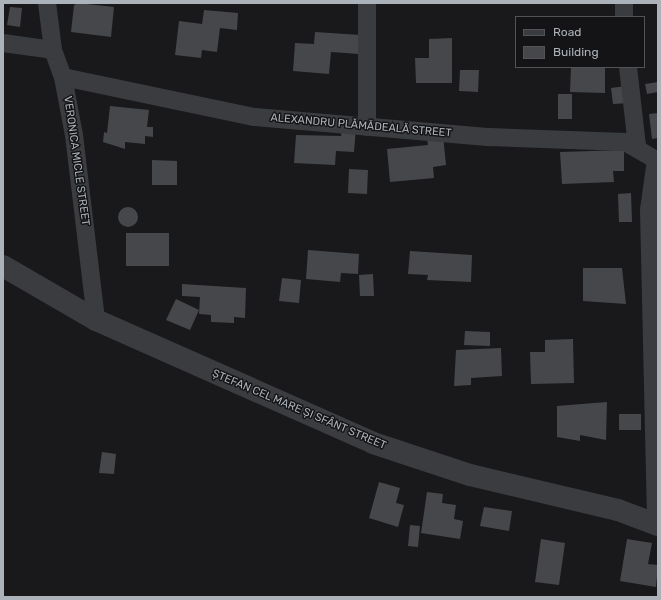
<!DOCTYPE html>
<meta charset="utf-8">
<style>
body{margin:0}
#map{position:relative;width:661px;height:600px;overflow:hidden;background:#19191b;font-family:Rubik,sans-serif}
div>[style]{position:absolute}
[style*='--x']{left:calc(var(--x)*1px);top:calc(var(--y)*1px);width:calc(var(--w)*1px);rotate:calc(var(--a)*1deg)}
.building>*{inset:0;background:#46474b}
.round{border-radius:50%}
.minor>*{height:18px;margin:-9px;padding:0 9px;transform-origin:9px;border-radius:9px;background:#3a3c3f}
.tertiary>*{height:22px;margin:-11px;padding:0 11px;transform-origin:11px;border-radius:11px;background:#3a3c3f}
span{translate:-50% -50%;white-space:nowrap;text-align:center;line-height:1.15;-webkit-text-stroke:3px #141416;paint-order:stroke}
.street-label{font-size:11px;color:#acb2b9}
.frame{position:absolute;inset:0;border:4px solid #acb2b9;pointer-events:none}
.legend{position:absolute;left:515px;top:16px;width:130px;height:52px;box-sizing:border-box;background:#141416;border:1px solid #515357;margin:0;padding:5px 7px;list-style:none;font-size:12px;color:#acb2b9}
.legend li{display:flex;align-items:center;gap:8px;height:20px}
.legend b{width:20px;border:1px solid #515357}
</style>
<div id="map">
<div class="building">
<i style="clip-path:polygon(78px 3px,114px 7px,111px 37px,71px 32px,74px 5px)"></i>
<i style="clip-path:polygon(10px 7px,22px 8px,20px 27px,7px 25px)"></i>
<i style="clip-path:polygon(204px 10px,238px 13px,237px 30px,220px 28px,217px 52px,202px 50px,201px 58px,175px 55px,179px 21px,202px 24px)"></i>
<i style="clip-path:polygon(315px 32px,361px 35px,359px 54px,331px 52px,329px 74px,293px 71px,295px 43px,314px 44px)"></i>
<i style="clip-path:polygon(452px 38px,452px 83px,416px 83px,415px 58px,429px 58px,429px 39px)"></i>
<i style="clip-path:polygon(571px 67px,605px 67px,605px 93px,570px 92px)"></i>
<i style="clip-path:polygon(460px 70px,479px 70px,478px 92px,459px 91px)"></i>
<i style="clip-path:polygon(658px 82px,658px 92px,647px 94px,645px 84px)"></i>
<i style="clip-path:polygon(626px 86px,629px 103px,613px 104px,611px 88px)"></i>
<i style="clip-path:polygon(558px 94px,572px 94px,572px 119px,558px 119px)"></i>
<i style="clip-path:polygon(110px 106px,149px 110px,147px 127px,153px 127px,153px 137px,145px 136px,145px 144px,125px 142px,125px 149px,103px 142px,104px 132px,107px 133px)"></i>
<i style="clip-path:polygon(658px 113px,658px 138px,652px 139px,649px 114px)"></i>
<i style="clip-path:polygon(342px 127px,356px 128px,354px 152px,336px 151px,335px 165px,294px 163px,296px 135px,341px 136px)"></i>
<i style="clip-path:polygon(443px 135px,446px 165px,433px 167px,434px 178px,390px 182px,387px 149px,428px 145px,427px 137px)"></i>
<i style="clip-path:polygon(624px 150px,624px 171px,613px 171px,614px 182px,562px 184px,560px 152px)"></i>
<i style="clip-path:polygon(152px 160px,177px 161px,177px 185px,152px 185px)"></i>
<i style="clip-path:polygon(349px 169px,368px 170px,367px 194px,348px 193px)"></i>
<i style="clip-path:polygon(631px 193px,632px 222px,619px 222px,618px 194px)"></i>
<i class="round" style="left:118px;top:207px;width:20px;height:20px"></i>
<i style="clip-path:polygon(126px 233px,169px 233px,169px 266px,126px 266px)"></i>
<i style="clip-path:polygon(308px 250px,359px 254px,358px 274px,341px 273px,340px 282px,306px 279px)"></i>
<i style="clip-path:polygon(410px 251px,472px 255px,471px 282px,427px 280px,428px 275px,408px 274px)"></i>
<i style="clip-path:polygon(583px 268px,622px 268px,626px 304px,583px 301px)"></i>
<i style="clip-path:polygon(373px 274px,374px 296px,360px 296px,359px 275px)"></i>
<i style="clip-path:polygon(282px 278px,301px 280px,299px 303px,279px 301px)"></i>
<i style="clip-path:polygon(182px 284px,246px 288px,245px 318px,234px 317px,234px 323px,211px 322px,211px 315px,199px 314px,200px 297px,182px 296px)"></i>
<i style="clip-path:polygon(176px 299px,199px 310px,190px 330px,166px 320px)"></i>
<i style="clip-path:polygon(465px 331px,490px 332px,490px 346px,464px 345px)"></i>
<i style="clip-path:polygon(573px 339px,574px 383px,531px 384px,530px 352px,545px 352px,545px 340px)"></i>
<i style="clip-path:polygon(501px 348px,502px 376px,471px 378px,471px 385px,454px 386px,456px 350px)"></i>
<i style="clip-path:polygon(607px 402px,606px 440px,580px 435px,580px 441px,557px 437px,557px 406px)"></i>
<i style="clip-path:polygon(619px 414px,641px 414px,641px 430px,619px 430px)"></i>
<i style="clip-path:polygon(102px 452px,116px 454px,114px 474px,99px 473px)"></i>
<i style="clip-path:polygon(379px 482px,400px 488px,396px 503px,404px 505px,398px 527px,369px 518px)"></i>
<i style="clip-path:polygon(427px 492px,443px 494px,442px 503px,456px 505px,454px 519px,463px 521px,460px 539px,421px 533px)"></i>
<i style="clip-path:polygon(484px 507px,512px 511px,509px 531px,480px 526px)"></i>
<i style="clip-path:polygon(410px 525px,420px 526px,418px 547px,408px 546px)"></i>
<i style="clip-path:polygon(541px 539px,565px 543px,559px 585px,535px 582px)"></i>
<i style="clip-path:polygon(627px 539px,652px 543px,648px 564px,658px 565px,656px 587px,620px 581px)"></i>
</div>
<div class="minor">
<i style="--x:47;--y:3;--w:47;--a:82.7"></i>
<i style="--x:53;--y:50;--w:29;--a:70"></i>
<i style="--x:63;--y:77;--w:59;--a:79.3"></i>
<i style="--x:74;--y:135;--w:186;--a:83.2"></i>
<i style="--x:367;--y:3;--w:124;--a:90"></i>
<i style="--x:624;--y:3;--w:14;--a:90"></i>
<i style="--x:3;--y:43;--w:50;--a:8"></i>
<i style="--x:628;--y:67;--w:80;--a:83.5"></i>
<i style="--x:63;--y:77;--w:196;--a:11.8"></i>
<i style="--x:255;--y:117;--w:236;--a:4.9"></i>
<i style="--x:490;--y:137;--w:135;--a:2.1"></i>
<i style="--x:625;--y:142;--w:38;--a:30"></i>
<i style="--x:656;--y:160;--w:50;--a:98"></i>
<i style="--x:649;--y:210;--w:314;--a:88.7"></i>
</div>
<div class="tertiary">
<i style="--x:3;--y:266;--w:108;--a:30.1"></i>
<i style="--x:96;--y:320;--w:303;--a:23.9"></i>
<i style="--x:373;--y:443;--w:102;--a:18.3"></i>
<i style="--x:470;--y:475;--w:152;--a:13.3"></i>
<i style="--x:618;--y:510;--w:43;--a:20.6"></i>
</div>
<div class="street-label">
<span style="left:361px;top:126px;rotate:5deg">ALEXANDRU PLĂMĂDEALĂ STREET</span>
<span style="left:76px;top:161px;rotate:82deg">VERONICA MICLE STREET</span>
<span style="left:299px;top:410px;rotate:23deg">ȘTEFAN CEL MARE ȘI SFÂNT STREET</span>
</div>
<div class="frame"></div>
<ul class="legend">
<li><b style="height:5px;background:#3a3c3f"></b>Road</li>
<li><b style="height:11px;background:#46474b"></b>Building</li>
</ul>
</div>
